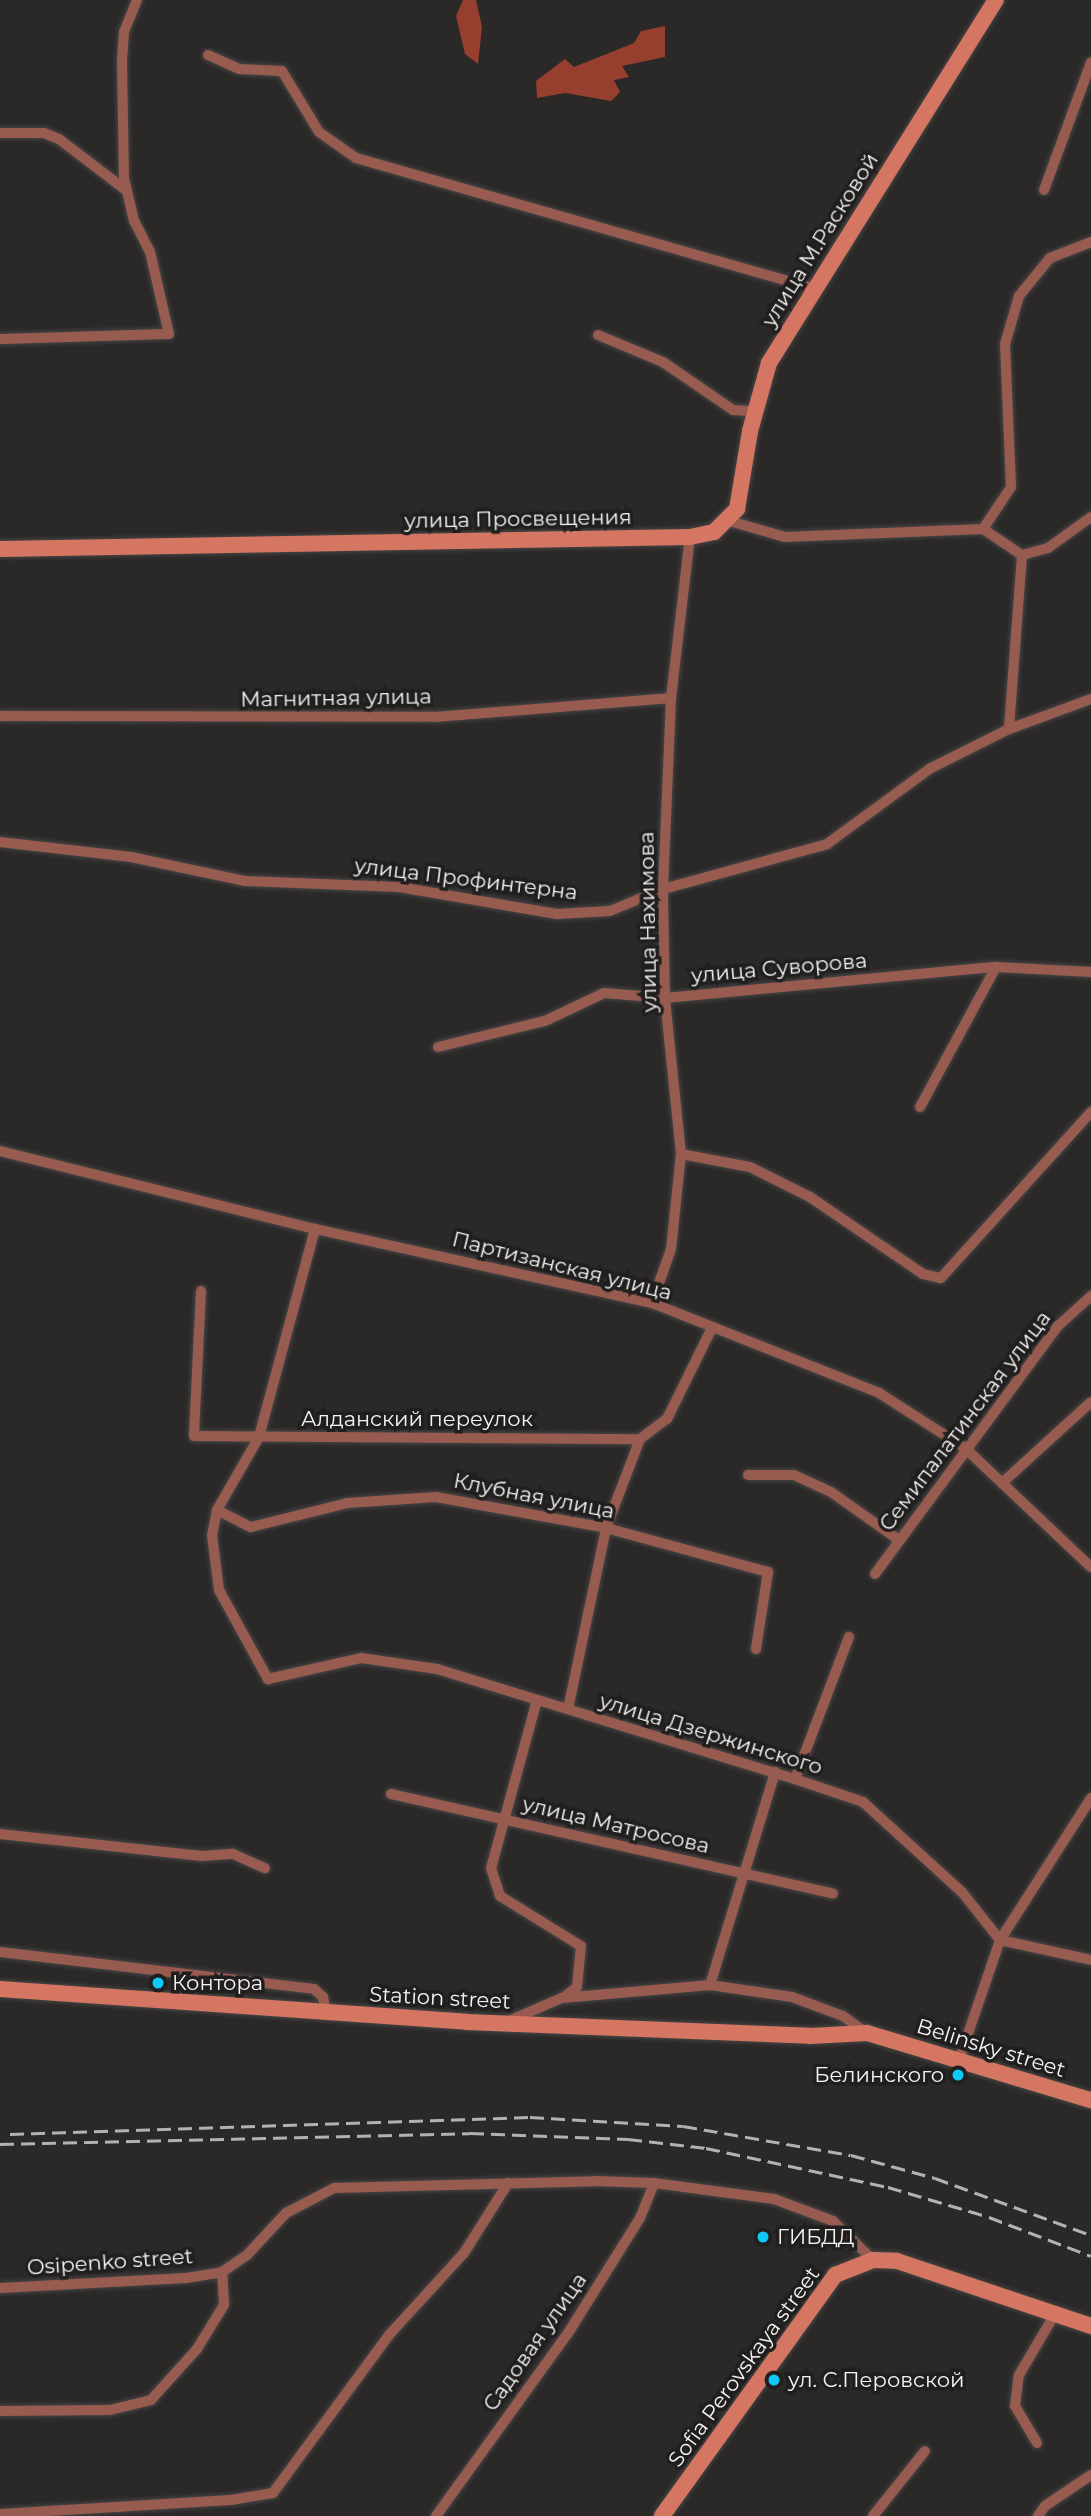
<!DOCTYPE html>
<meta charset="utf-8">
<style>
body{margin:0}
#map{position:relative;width:1091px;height:2516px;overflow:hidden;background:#2b2828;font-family:Montserrat,sans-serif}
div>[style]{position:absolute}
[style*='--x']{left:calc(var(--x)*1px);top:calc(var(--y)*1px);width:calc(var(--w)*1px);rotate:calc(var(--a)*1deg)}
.water>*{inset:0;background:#963f2e}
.roads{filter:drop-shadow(0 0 2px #474545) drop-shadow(0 0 2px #474545)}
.street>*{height:10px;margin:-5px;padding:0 5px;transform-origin:5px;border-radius:5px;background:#975b4f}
.secondary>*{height:16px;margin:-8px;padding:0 8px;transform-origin:8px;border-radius:8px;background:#d57662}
.rail>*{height:2.5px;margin-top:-1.25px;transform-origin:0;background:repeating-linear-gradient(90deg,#b3b1b1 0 14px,transparent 0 21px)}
.dots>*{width:19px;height:19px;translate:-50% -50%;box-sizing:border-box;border:4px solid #211f1e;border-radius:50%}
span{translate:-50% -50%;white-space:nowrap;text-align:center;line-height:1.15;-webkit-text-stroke:7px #211f1e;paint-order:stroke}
.street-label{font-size:21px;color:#f6f4f4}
.poi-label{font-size:21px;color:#f6f4f4}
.left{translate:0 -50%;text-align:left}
.right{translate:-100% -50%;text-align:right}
</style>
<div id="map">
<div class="water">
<i style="clip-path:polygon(463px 0,476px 0,482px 27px,478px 64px,465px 54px,456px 16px)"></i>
<i style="clip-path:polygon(665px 26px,665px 57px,622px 66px,629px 77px,614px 80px,620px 92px,611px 101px,565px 93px,537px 98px,536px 81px,565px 59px,574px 67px,634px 43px,641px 31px)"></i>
</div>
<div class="roads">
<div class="street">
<i style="--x:208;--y:55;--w:34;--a:24"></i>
<i style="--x:239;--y:69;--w:43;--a:2.7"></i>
<i style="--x:282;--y:71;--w:71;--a:58.8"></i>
<i style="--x:319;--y:132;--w:45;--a:35.1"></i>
<i style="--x:356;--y:158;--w:477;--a:15.9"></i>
<i style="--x:0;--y:133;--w:44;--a:0"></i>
<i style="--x:44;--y:133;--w:16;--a:22"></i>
<i style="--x:59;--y:139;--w:84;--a:37.3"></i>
<i style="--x:1044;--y:190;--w:136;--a:-69.8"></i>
<i style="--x:598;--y:335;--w:70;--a:22.6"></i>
<i style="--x:663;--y:362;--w:85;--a:34.4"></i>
<i style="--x:733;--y:410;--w:22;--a:3"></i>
<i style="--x:0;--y:339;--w:169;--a:-1.7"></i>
<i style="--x:169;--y:334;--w:84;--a:-103"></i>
<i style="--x:150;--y:252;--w:35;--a:-117"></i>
<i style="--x:134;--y:221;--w:44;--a:-103.1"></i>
<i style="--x:124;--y:178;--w:118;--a:-91"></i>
<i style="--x:122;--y:60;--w:28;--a:-86"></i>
<i style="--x:124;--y:32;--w:35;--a:-68"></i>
<i style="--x:726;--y:520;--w:61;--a:16.1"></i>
<i style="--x:785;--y:537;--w:198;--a:-2.3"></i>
<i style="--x:983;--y:529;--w:47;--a:33.7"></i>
<i style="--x:1022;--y:555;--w:174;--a:94.3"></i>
<i style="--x:983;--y:529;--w:50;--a:-56.3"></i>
<i style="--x:1011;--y:487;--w:143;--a:-92.4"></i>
<i style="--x:1005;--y:344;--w:50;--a:-73.7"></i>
<i style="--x:1019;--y:296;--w:49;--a:-50.8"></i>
<i style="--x:1050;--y:258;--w:44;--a:-21.3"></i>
<i style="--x:1022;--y:555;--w:27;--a:-15"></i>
<i style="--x:1048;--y:548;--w:53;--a:-35.8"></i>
<i style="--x:0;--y:716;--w:435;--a:0.1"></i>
<i style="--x:435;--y:717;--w:237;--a:-4.6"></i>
<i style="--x:0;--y:842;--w:132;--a:6.5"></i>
<i style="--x:131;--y:857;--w:116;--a:11.9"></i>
<i style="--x:245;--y:881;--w:154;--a:2.2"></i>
<i style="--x:399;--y:887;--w:160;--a:9.7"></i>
<i style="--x:557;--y:914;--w:53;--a:-3.2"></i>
<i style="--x:610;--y:911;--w:57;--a:-22.5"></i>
<i style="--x:663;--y:889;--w:170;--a:-15.3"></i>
<i style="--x:827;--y:844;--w:129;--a:-36.2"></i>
<i style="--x:931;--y:768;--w:87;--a:-26.6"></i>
<i style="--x:1009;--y:729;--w:87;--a:-20.1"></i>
<i style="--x:438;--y:1047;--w:110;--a:-13.7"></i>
<i style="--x:545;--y:1021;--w:65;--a:-25.4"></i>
<i style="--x:604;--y:993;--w:61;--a:4.7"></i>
<i style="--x:665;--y:998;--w:332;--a:-5.4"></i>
<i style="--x:996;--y:967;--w:95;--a:3"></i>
<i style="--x:920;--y:1107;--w:159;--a:-61.5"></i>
<i style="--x:0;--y:1151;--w:325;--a:13.9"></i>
<i style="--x:315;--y:1229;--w:345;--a:12.4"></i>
<i style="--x:652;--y:1303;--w:244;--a:21.6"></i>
<i style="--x:879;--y:1393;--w:102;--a:32.6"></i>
<i style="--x:965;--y:1448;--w:173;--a:43.4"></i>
<i style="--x:681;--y:1154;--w:70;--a:10.7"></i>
<i style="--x:750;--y:1167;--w:67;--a:26.6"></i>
<i style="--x:810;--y:1197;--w:137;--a:34.3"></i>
<i style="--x:923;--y:1274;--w:18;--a:13"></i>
<i style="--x:941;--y:1278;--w:224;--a:-47.9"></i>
<i style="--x:315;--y:1229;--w:215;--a:105.1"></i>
<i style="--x:259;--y:1437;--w:84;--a:119.9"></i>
<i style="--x:217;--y:1510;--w:25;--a:101"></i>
<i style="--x:212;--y:1535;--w:55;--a:82.7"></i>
<i style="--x:219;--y:1590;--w:102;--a:61.2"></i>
<i style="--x:268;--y:1679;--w:95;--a:-12.7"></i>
<i style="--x:361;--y:1658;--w:77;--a:8.2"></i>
<i style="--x:437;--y:1669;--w:375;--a:17.1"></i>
<i style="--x:795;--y:1779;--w:72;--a:18.7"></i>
<i style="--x:863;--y:1802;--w:134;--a:42.3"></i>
<i style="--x:962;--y:1892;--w:61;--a:51.6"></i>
<i style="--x:1000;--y:1940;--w:93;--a:12.4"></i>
<i style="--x:201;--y:1291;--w:145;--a:92.8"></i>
<i style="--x:194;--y:1436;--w:446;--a:0.4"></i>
<i style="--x:652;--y:1303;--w:57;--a:-70.6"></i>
<i style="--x:671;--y:1249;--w:96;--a:-84"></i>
<i style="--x:681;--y:1154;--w:157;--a:-95.9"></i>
<i style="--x:665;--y:998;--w:109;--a:-91.1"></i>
<i style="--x:663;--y:889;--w:191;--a:-87.6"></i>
<i style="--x:671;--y:698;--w:162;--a:-83.3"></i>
<i style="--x:748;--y:1475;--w:46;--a:0"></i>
<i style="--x:794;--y:1475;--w:41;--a:24.7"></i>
<i style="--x:831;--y:1492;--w:83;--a:35.2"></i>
<i style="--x:1002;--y:1483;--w:120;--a:-42.3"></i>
<i style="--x:217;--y:1510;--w:38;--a:27"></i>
<i style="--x:251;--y:1527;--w:99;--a:-14"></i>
<i style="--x:347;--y:1503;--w:89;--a:-3.9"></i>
<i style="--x:436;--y:1497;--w:173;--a:10.3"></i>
<i style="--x:606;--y:1528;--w:168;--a:15.2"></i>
<i style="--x:768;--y:1572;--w:78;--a:98.9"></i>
<i style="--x:875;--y:1574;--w:308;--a:-53.6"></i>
<i style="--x:1058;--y:1326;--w:45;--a:-42.3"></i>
<i style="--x:537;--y:1700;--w:174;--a:105.3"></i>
<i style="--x:491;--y:1868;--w:29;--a:72"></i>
<i style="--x:500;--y:1896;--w:95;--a:31.7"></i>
<i style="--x:581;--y:1946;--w:41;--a:95.6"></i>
<i style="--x:577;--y:1987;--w:16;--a:142"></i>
<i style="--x:568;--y:1709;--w:185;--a:-78.1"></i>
<i style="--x:606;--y:1528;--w:95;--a:-69.1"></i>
<i style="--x:640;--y:1439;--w:34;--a:-37"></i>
<i style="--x:667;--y:1419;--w:102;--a:-63.7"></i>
<i style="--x:795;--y:1779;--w:152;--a:-69.2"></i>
<i style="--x:391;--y:1794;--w:453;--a:12.7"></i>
<i style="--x:0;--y:1834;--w:203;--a:6.2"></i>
<i style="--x:202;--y:1856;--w:31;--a:-4"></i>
<i style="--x:233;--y:1854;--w:35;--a:24"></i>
<i style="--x:0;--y:1952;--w:316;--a:6.7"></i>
<i style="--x:314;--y:1989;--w:12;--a:42"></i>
<i style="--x:323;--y:1997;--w:15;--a:79"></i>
<i style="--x:710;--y:1985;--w:223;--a:-73"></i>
<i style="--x:506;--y:2022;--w:61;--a:-23.2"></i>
<i style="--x:562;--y:1998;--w:149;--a:-5"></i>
<i style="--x:710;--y:1985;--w:83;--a:8.3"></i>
<i style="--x:792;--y:1997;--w:54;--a:20.4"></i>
<i style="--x:843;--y:2016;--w:29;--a:36"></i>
<i style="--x:959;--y:2060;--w:127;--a:-71.1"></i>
<i style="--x:1000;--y:1940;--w:169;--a:-57.3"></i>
<i style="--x:0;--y:2288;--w:186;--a:-3.1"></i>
<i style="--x:186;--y:2278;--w:36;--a:-9"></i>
<i style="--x:222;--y:2272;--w:30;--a:-34"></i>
<i style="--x:247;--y:2255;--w:57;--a:-47.1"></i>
<i style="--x:286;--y:2213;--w:54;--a:-27.5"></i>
<i style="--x:334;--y:2188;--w:262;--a:-1.5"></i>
<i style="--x:596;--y:2181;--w:58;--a:2"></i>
<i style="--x:654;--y:2183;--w:121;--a:7.6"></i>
<i style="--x:774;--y:2199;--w:63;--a:20.4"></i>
<i style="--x:833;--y:2221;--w:56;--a:44.3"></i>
<i style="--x:0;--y:2411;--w:110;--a:-0.5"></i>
<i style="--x:110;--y:2410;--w:42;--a:-13.7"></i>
<i style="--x:151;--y:2400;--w:69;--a:-48"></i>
<i style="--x:197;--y:2349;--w:52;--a:-58.5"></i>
<i style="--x:224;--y:2305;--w:33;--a:-93"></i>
<i style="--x:1037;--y:2443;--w:43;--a:-120.7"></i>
<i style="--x:1015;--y:2406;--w:31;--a:-83"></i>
<i style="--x:1019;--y:2375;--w:71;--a:-59.5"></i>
<i style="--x:0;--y:2514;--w:231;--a:-3.5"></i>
<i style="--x:231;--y:2500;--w:43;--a:-9.5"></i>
<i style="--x:273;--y:2493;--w:196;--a:-53.7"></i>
<i style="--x:389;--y:2335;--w:111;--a:-47.6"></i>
<i style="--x:464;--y:2253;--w:83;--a:-57.8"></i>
<i style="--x:436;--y:2516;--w:229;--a:-54.2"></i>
<i style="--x:570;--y:2330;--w:132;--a:-58"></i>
<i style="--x:640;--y:2218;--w:38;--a:-68"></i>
<i style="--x:873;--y:2516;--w:83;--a:-51.3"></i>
<i style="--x:1038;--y:2516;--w:12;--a:-55"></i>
<i style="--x:1045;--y:2506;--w:55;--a:-34"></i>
</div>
<div class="secondary">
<i style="--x:0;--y:549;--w:690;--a:-1"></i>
<i style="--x:690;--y:537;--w:25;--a:-12"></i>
<i style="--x:714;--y:532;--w:33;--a:-45"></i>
<i style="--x:737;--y:509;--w:79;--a:-80.5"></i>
<i style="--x:750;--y:431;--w:71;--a:-74.4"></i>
<i style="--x:769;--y:363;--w:428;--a:-58"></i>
<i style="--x:0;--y:1989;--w:468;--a:4"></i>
<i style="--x:467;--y:2022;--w:343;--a:2.3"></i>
<i style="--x:810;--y:2036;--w:57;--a:-3"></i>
<i style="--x:867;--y:2033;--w:234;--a:16.7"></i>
<i style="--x:662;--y:2516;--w:297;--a:-54.3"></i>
<i style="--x:835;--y:2275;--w:41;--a:-21.5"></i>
<i style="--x:873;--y:2260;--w:24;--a:2"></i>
<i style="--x:897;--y:2261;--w:205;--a:18.5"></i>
</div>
</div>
<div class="rail">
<i style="--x:10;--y:2134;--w:520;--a:-1.87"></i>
<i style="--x:530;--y:2117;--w:153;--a:3.4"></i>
<i style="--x:683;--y:2126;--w:170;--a:9.8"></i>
<i style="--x:851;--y:2155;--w:87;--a:15.3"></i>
<i style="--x:935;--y:2178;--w:166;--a:20.1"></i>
<i style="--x:0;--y:2144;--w:470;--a:-1.3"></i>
<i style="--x:470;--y:2133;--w:158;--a:2.2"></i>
<i style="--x:628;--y:2139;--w:79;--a:6.6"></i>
<i style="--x:706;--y:2148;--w:186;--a:12.1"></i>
<i style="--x:888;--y:2187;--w:105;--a:16.5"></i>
<i style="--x:989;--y:2217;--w:109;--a:20.9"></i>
</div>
<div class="dots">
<i style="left:158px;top:1983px;background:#0dcafa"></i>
<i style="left:958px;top:2075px;background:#0dcafa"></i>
<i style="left:763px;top:2237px;background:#0dcafa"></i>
<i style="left:774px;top:2380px;background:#0dcafa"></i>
</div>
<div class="street-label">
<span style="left:820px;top:240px;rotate:-58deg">улица М.Расковой</span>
<span style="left:518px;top:519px;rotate:-1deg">улица Просвещения</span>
<span style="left:336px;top:698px;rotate:-1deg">Магнитная улица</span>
<span style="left:466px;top:879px;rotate:7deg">улица Профинтерна</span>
<span style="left:648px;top:922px;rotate:-91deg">улица Нахимова</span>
<span style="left:779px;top:968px;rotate:-5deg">улица Суворова</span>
<span style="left:562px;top:1266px;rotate:14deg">Партизанская улица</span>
<span style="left:417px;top:1419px">Алданский переулок</span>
<span style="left:965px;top:1421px;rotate:-53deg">Семипалатинская улица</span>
<span style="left:534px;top:1496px;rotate:11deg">Клубная улица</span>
<span style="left:711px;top:1734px;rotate:17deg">улица Дзержинского</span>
<span style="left:616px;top:1825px;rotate:13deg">улица Матросова</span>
<span style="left:440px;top:1998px;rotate:3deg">Station street</span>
<span style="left:991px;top:2048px;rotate:17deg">Belinsky street</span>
<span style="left:110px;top:2262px;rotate:-4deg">Osipenko street</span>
<span style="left:535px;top:2342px;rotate:-55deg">Садовая улица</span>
<span style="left:744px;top:2367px;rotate:-54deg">Sofia Perovskaya street</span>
</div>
<div class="poi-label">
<span class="left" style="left:172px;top:1983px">Контора</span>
<span class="right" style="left:944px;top:2075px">Белинского</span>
<span class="left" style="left:777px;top:2237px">ГИБДД</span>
<span class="left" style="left:788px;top:2380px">ул. С.Перовской</span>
</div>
</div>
